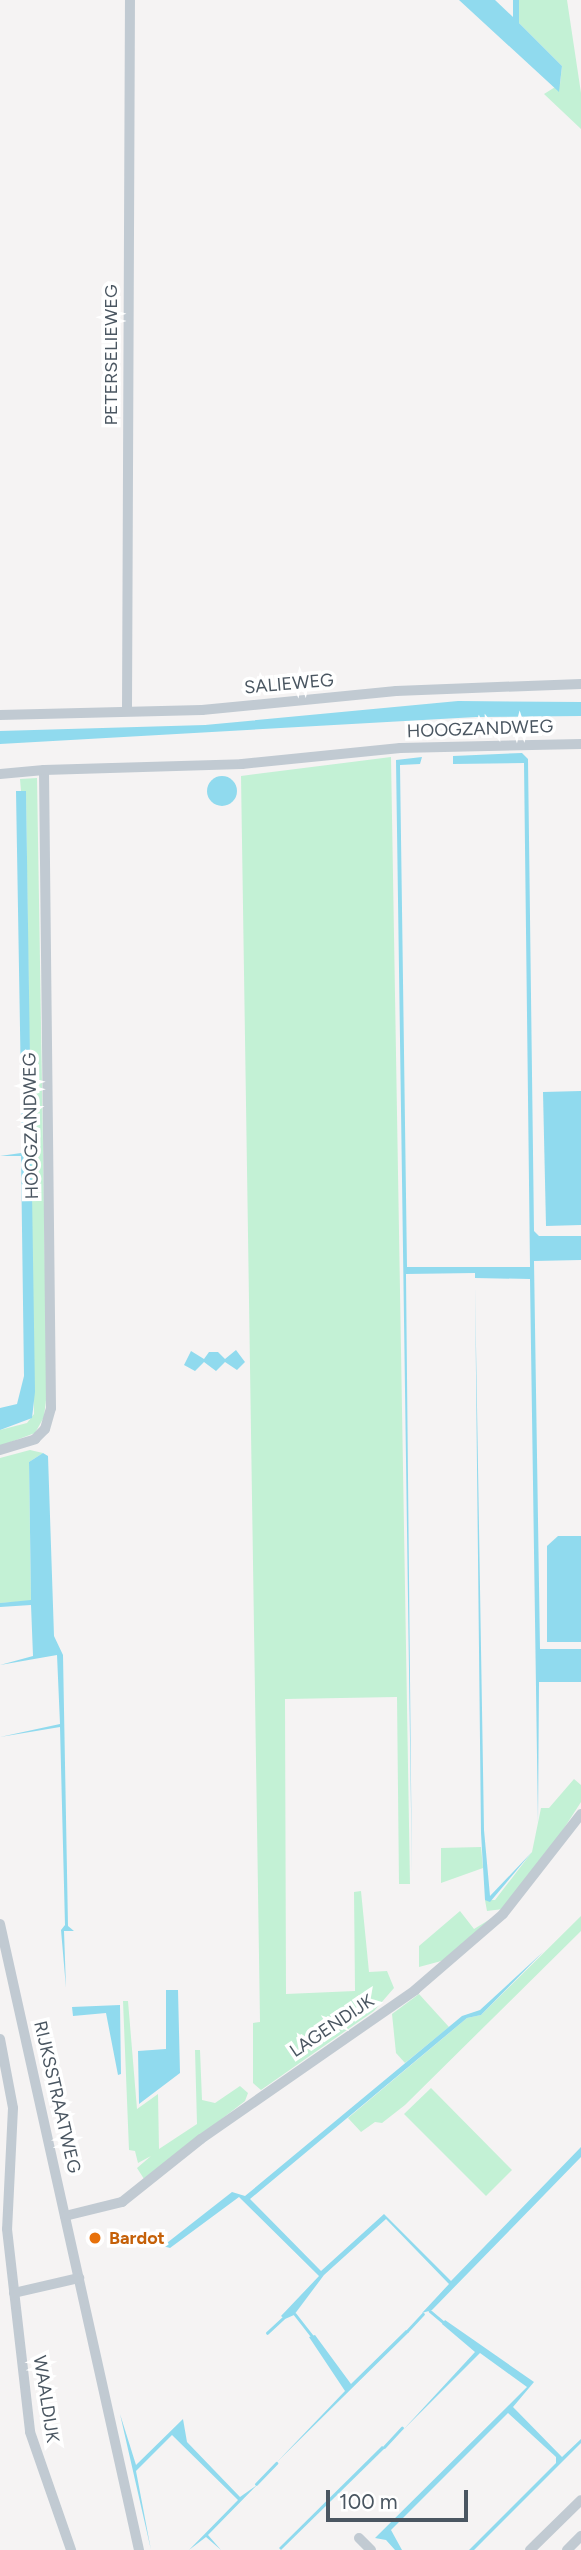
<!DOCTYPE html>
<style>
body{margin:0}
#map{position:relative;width:581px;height:2550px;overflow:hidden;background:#f5f3f3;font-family:Figtree,sans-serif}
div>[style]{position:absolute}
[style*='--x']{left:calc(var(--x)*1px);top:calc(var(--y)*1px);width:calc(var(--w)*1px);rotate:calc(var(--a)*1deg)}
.green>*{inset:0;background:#c3f1d5}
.water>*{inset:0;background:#90daee}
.round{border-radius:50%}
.stream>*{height:2.5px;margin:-1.25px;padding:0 1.25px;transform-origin:1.25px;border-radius:1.25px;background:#90daee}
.minor>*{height:10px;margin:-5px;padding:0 5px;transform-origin:5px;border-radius:5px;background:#c1cad2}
.dots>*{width:19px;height:19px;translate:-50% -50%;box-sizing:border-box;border:4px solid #fff;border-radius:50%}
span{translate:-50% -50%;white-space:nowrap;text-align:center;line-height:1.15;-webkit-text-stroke:7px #fff;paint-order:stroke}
.street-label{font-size:18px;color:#4a5661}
.food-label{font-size:18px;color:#c56008;font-weight:700}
.left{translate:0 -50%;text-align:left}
.scale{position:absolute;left:326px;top:2490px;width:142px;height:32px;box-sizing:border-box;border:4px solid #4a5661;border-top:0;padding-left:9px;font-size:21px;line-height:24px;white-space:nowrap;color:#4a5661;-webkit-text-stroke:5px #fff;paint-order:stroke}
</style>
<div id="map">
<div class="green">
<i style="clip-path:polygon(519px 0,567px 0,581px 93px,581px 129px,544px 94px,560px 84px,562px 66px,519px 23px)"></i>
<i style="clip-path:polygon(391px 757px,410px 1884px,399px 1884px,397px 1697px,285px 1699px,286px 1994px,355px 1991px,354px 1892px,361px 1891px,369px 1972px,387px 1971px,394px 1988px,374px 2011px,261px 2090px,253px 2083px,253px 2023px,260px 2022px,241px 776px)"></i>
<i style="clip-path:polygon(37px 778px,47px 1392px,44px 1417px,35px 1433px,0 1446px,0 1430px,27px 1423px,34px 1414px,26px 792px,21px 791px,20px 779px)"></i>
<i style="clip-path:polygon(30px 1450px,43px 1453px,29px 1462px,31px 1601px,0 1603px,0 1458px)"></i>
<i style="clip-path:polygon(574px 1779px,581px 1785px,581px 1802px,559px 1836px,503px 1909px,487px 1911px,485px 1900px,495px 1900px,532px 1852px,541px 1808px,549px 1808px)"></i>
<i style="clip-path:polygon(481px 1847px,483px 1868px,441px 1883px,441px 1848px)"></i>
<i style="clip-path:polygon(460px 1911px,474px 1929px,492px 1918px,445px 1960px,419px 1967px,419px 1946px)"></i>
<i style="clip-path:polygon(581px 1916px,581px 1931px,405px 2105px,382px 2123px,375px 2122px,361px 2132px,348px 2118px,467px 2018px,481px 2015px)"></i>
<i style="clip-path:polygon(419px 1994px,449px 2027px,405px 2063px,396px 2053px,392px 2014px)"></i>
<i style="clip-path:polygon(123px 2001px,128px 2001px,137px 2109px,158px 2094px,159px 2149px,197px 2124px,195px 2050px,200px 2050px,202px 2100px,215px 2103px,240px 2086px,248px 2093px,245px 2101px,144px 2179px,137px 2168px,151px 2156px,138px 2163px,135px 2151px,129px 2150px)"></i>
<i style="clip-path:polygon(431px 2088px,512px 2170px,486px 2196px,404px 2114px)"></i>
</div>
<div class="water">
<i style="clip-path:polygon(459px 0,495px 0,513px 17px,513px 0,519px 0,519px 23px,562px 66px,559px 92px)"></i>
<i style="clip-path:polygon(458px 701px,581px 702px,581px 716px,476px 717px,0 744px,0 731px,205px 725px)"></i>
<i style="clip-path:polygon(522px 753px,528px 759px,534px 1231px,539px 1236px,581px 1236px,581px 1260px,534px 1261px,540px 1649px,581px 1649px,581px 1682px,539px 1682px,538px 1824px,530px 1279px,475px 1278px,475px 1273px,406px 1274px,412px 1880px,396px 760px,422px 757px,420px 764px,400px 765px,407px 1267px,530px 1267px,524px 763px,453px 764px,453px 756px)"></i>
<i class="round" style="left:207px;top:776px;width:30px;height:30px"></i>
<i style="clip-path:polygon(16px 791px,26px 791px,35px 1392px,32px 1418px,0 1430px,0 1408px,17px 1404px,24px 1376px,21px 1156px,0 1156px,21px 1153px,22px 1148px)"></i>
<i style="clip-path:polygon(581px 1091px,581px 1225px,546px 1226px,543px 1092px)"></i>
<i style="clip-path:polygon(475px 1284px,484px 1830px,490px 1896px,532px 1852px,490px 1902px,485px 1900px,481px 1833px)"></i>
<i style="clip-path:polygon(236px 1350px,245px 1362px,237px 1370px,225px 1362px,216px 1371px,204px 1362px,195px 1371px,184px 1365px,191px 1351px,204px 1359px,209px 1352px,218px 1352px,225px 1359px)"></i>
<i style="clip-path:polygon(43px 1453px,48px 1456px,54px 1636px,63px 1655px,68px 1926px,74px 1931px,64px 1931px,66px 1988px,61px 1930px,65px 1925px,60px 1727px,0 1737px,60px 1724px,57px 1655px,0 1665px,33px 1656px,31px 1605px,0 1607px,0 1603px,31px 1600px,29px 1462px)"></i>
<i style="clip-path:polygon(558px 1536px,581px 1536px,581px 1642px,547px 1642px,547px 1546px)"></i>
<i style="clip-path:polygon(543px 1952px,481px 2015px,467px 2018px,250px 2199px,321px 2271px,384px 2214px,451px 2281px,581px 2147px,581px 2157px,432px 2310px,422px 2313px,449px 2284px,386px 2219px,324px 2275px,294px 2315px,285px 2319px,281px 2316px,319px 2276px,239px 2197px,170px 2248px,163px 2246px,232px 2192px,245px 2196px,462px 2016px,480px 2010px)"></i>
<i style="clip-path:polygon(166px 1990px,178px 1990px,180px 2073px,139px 2104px,138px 2051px,166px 2049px)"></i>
<i style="clip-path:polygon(120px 2005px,121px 2074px,118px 2075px,106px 2013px,73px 2016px,72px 2007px)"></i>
<i style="clip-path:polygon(445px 2320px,534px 2382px,513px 2407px,562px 2457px,581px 2439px,581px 2443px,474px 2550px,469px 2550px,556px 2463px,556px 2457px,508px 2413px,391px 2530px,402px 2550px,395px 2550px,386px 2540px,375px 2538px,527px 2387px,480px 2353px,403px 2430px,475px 2352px,442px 2324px)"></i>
<i style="clip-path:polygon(406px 2330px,409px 2332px,276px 2463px,345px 2391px,309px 2337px,315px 2335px,351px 2384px)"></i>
<i style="clip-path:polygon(120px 2414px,136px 2465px,183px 2419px,187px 2442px,240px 2497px,257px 2485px,208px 2535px,221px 2550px,206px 2537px,189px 2550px,238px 2500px,172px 2435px,136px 2471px,151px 2550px)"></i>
<i style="clip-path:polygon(382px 2446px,385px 2448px,281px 2550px,279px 2548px)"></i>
</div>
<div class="stream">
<i style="--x:430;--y:2311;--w:17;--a:40"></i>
<i style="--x:295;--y:2314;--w:28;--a:52"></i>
<i style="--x:407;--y:2331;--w:23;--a:-47"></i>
<i style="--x:267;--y:2333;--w:22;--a:-43"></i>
<i style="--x:384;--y:2447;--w:26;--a:-47"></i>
<i style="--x:256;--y:2484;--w:29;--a:-46"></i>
</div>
<div class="minor">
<i style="--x:127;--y:710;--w:710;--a:-89.76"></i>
<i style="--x:0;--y:715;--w:202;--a:-1.4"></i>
<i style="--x:202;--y:710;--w:195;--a:-5.6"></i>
<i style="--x:396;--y:691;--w:185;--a:-2.2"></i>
<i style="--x:0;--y:774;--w:44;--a:-5.2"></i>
<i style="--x:0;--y:1450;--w:37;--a:-17"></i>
<i style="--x:35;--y:1439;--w:14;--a:-45"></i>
<i style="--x:45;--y:1429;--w:22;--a:-74"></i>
<i style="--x:51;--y:1408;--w:638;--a:-90.63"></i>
<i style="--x:44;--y:770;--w:198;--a:-1.7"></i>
<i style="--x:242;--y:764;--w:159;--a:-5.8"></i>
<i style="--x:400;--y:748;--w:181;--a:-1.3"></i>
<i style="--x:0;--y:1924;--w:641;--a:77.48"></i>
<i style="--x:0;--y:2039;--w:70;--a:79.3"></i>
<i style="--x:13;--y:2108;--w:121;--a:92.8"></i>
<i style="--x:7;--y:2229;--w:204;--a:83.5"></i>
<i style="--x:30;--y:2432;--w:125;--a:70.8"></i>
<i style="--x:65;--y:2216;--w:59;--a:-13.8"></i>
<i style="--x:122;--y:2202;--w:101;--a:-38.6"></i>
<i style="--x:201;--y:2139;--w:261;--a:-34.8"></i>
<i style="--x:415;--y:1990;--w:116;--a:-40.8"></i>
<i style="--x:503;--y:1914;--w:127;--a:-52"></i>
<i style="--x:14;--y:2293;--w:67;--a:-13"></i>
<i style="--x:359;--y:2538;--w:17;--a:45"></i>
<i style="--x:530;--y:2550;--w:71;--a:-44.4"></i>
<i style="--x:567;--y:2550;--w:20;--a:-45"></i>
</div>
<div class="dots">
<i style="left:95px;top:2238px;background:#e8710a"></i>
</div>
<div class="street-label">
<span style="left:111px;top:355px;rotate:-90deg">PETERSELIEWEG</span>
<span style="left:289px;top:684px;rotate:-5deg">SALIEWEG</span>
<span style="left:480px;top:729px;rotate:-2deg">HOOGZANDWEG</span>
<span style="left:31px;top:1126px;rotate:-91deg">HOOGZANDWEG</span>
<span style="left:332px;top:2026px;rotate:-34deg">LAGENDIJK</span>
<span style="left:57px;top:2097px;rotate:77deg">RIJKSSTRAATWEG</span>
<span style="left:46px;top:2399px;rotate:81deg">WAALDIJK</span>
</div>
<div class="food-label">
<span class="left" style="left:109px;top:2238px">Bardot</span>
</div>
<div class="scale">100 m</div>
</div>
